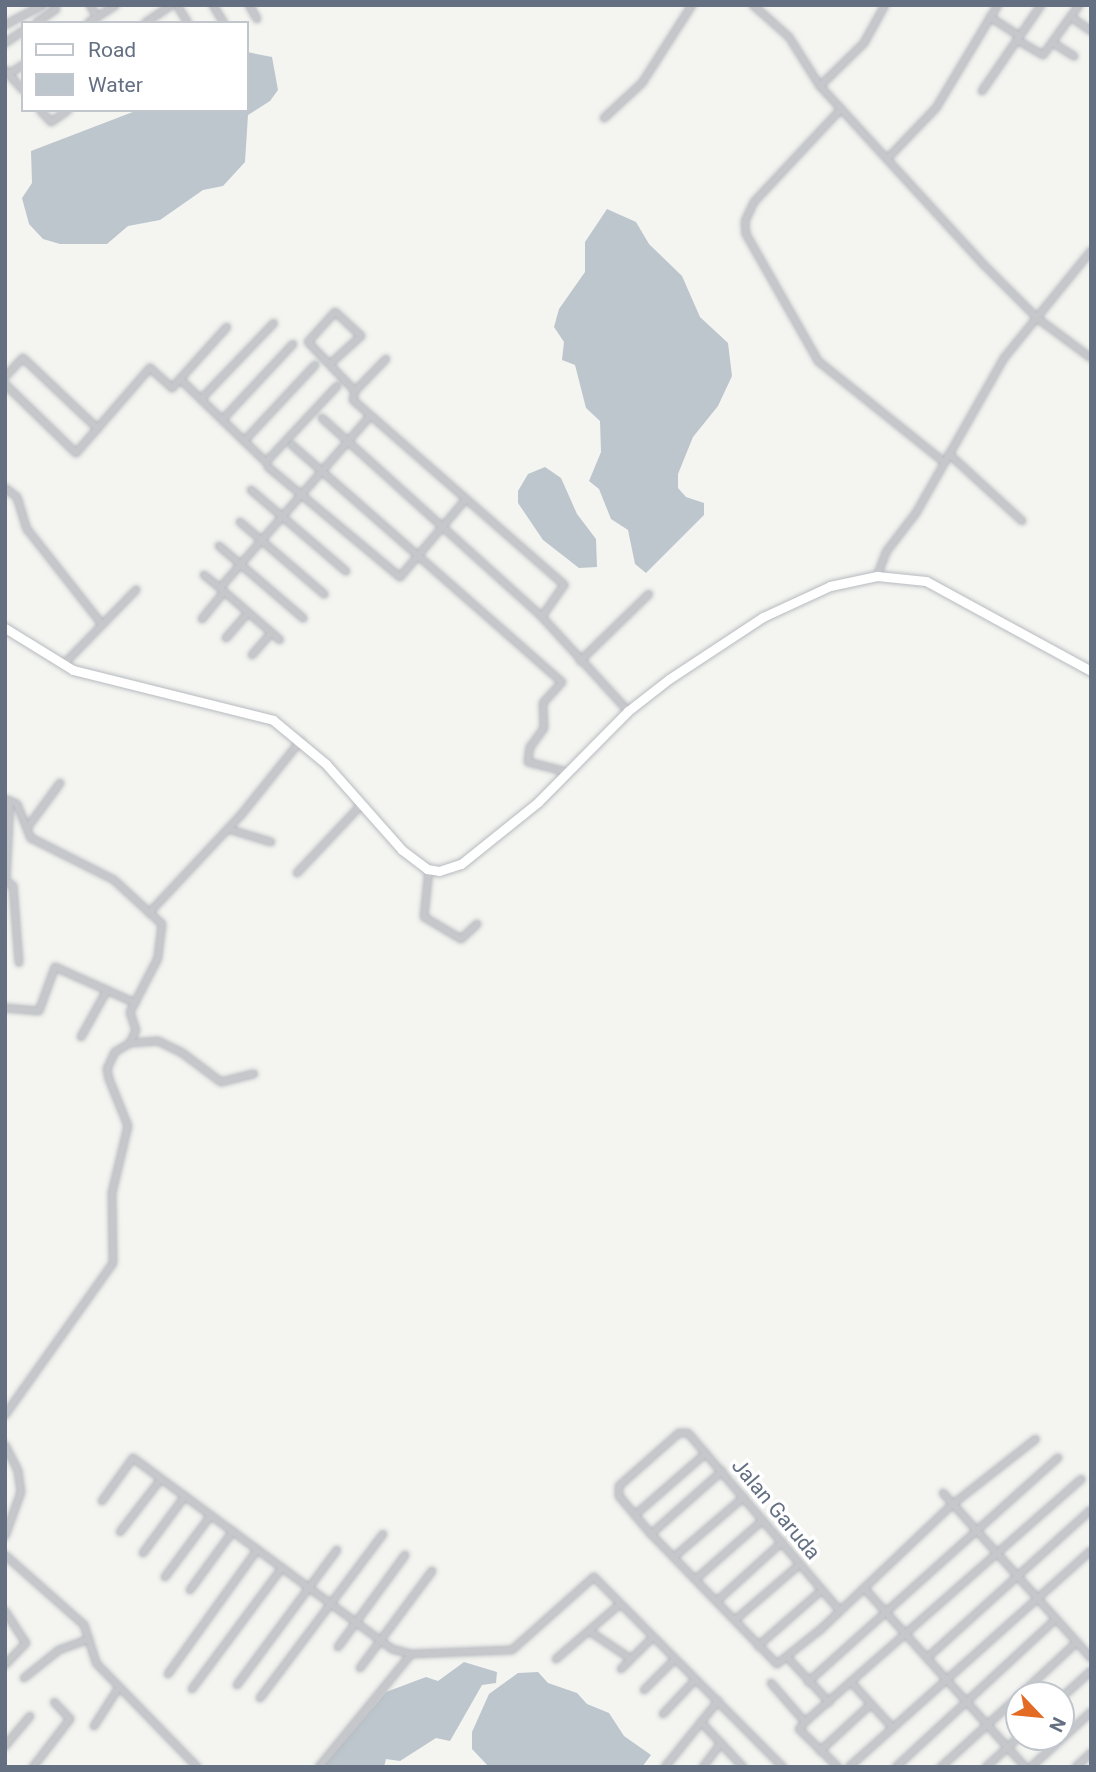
<!DOCTYPE html>
<style>
body{margin:0}
#map{position:relative;width:1096px;height:1772px;overflow:hidden;background:#f4f5f1;font-family:Roboto,sans-serif}
div>[style]{position:absolute}
[style*='--x']{left:calc(var(--x)*1px);top:calc(var(--y)*1px);width:calc(var(--w)*1px);rotate:calc(var(--a)*1deg)}
.water>*{inset:0;background:#bdc6cd}
.roads{filter:drop-shadow(0 0 2px #b7babf) drop-shadow(0 0 2px #b7babf)}
.street>*{height:6px;margin:-3px;padding:0 3px;transform-origin:3px;border-radius:3px;background:#c5c7cb}
.secondary>*{height:9px;margin:-4.5px;padding:0 4.5px;transform-origin:4.5px;border-radius:4.5px;background:#fff}
span{translate:-50% -50%;white-space:nowrap;text-align:center;line-height:1.15;-webkit-text-stroke:7px #fff;paint-order:stroke}
.street-label{font-size:21px;color:#647082}
.frame{position:absolute;inset:0;border:7px solid #647082;pointer-events:none}
.legend{position:absolute;left:21px;top:21px;width:228px;height:91px;box-sizing:border-box;background:#fff;border:2px solid #c1c6cd;margin:0;padding:9px 12px;list-style:none;font-size:21px;color:#647082}
.legend li{display:flex;align-items:center;gap:14px;height:35px}
.legend b{width:35px;border:2px solid #c1c6cd}
.north{position:absolute;left:1005px;top:1681px;width:70px;height:70px;box-sizing:border-box;background:#fff;border:2px solid #c1c6cd;border-radius:50%;rotate:116deg;font-size:19px;font-weight:700;line-height:28px;text-align:center;color:#647082}
.north::after{content:'';display:block;margin:auto;width:24px;height:32px;background:#e36b23;clip-path:polygon(50% 0,100% 100%,50% 72%,0 100%)}
</style>
<div id="map">
<div class="water">
<i style="clip-path:polygon(247px 52px,272px 57px,278px 90px,270px 101px,248px 115px,245px 162px,223px 186px,203px 190px,160px 220px,128px 226px,107px 244px,60px 244px,43px 239px,29px 224px,22px 198px,32px 183px,31px 151px,138px 110px,247px 110px)"></i>
<i style="clip-path:polygon(607px 209px,636px 222px,649px 244px,682px 276px,700px 317px,728px 343px,732px 376px,718px 406px,693px 437px,678px 474px,678px 488px,686px 497px,704px 503px,704px 515px,646px 573px,635px 564px,628px 530px,611px 519px,599px 489px,589px 481px,601px 452px,600px 421px,586px 408px,575px 365px,562px 360px,564px 342px,554px 327px,559px 309px,585px 272px,585px 242px)"></i>
<i style="clip-path:polygon(545px 467px,561px 478px,577px 514px,596px 539px,597px 567px,579px 568px,543px 540px,518px 503px,518px 491px,528px 474px)"></i>
<i style="clip-path:polygon(464px 1662px,497px 1672px,496px 1683px,482px 1685px,450px 1741px,436px 1738px,400px 1761px,386px 1759px,384px 1767px,323px 1767px,386px 1692px,426px 1677px,438px 1681px)"></i>
<i style="clip-path:polygon(538px 1672px,548px 1683px,577px 1693px,587px 1704px,609px 1713px,624px 1736px,651px 1755px,642px 1767px,489px 1767px,472px 1749px,472px 1732px,489px 1694px,518px 1673px)"></i>
</div>
<div class="roads">
<div class="street">
<i style="--x:90;--y:5;--w:14;--a:60"></i>
<i style="--x:177;--y:5;--w:21;--a:59"></i>
<i style="--x:213;--y:5;--w:21;--a:59"></i>
<i style="--x:249;--y:5;--w:16;--a:60"></i>
<i style="--x:753;--y:5;--w:48;--a:41.6"></i>
<i style="--x:789;--y:37;--w:58;--a:57.7"></i>
<i style="--x:820;--y:86;--w:241;--a:47.5"></i>
<i style="--x:983;--y:264;--w:76;--a:45"></i>
<i style="--x:1037;--y:318;--w:67;--a:36.5"></i>
<i style="--x:990;--y:17;--w:35;--a:33"></i>
<i style="--x:1071;--y:17;--w:24;--a:35"></i>
<i style="--x:36;--y:23;--w:24;--a:-35"></i>
<i style="--x:56;--y:9;--w:4;--a:-117"></i>
<i style="--x:88;--y:23;--w:33;--a:-33"></i>
<i style="--x:145;--y:23;--w:32;--a:-34"></i>
<i style="--x:5;--y:25;--w:43;--a:-27.8"></i>
<i style="--x:1017;--y:40;--w:30;--a:30"></i>
<i style="--x:1043;--y:55;--w:62;--a:-54.2"></i>
<i style="--x:5;--y:43;--w:22;--a:-34"></i>
<i style="--x:1053;--y:43;--w:25;--a:32"></i>
<i style="--x:5;--y:70;--w:27;--a:48"></i>
<i style="--x:9;--y:74;--w:17;--a:-33"></i>
<i style="--x:820;--y:86;--w:62;--a:-44.3"></i>
<i style="--x:864;--y:43;--w:43;--a:-61.1"></i>
<i style="--x:982;--y:91;--w:104;--a:-55.5"></i>
<i style="--x:841;--y:109;--w:127;--a:133.1"></i>
<i style="--x:754;--y:202;--w:21;--a:115"></i>
<i style="--x:745;--y:221;--w:13;--a:86"></i>
<i style="--x:746;--y:234;--w:146;--a:60.4"></i>
<i style="--x:818;--y:361;--w:161;--a:38.7"></i>
<i style="--x:40;--y:110;--w:16;--a:47"></i>
<i style="--x:51;--y:122;--w:21;--a:-35"></i>
<i style="--x:604;--y:118;--w:52;--a:-42.6"></i>
<i style="--x:642;--y:83;--w:93;--a:-57.3"></i>
<i style="--x:888;--y:158;--w:69;--a:-46.2"></i>
<i style="--x:936;--y:108;--w:120;--a:-59"></i>
<i style="--x:386;--y:359;--w:45;--a:134.1"></i>
<i style="--x:355;--y:391;--w:9;--a:103"></i>
<i style="--x:353;--y:400;--w:281;--a:41.2"></i>
<i style="--x:564;--y:585;--w:39;--a:125"></i>
<i style="--x:330;--y:364;--w:42;--a:-42.1"></i>
<i style="--x:361;--y:336;--w:35;--a:-137"></i>
<i style="--x:335;--y:312;--w:40;--a:132"></i>
<i style="--x:308;--y:342;--w:68;--a:46.2"></i>
<i style="--x:5;--y:377;--w:26;--a:-47"></i>
<i style="--x:23;--y:358;--w:103;--a:43.4"></i>
<i style="--x:180;--y:379;--w:120;--a:44"></i>
<i style="--x:266;--y:462;--w:104;--a:-46.9"></i>
<i style="--x:5;--y:384;--w:99;--a:44.2"></i>
<i style="--x:76;--y:453;--w:113;--a:-49"></i>
<i style="--x:150;--y:368;--w:30;--a:42"></i>
<i style="--x:172;--y:388;--w:82;--a:-48"></i>
<i style="--x:201;--y:399;--w:105;--a:-46.2"></i>
<i style="--x:322;--y:418;--w:297;--a:42.1"></i>
<i style="--x:542;--y:617;--w:127;--a:47.5"></i>
<i style="--x:222;--y:420;--w:104;--a:-46.9"></i>
<i style="--x:244;--y:441;--w:104;--a:-46.9"></i>
<i style="--x:292;--y:445;--w:359;--a:41.3"></i>
<i style="--x:562;--y:682;--w:28;--a:132"></i>
<i style="--x:543;--y:703;--w:25;--a:88"></i>
<i style="--x:544;--y:728;--w:24;--a:126"></i>
<i style="--x:530;--y:747;--w:15;--a:98"></i>
<i style="--x:528;--y:762;--w:40;--a:14.4"></i>
<i style="--x:949;--y:454;--w:99;--a:42.5"></i>
<i style="--x:268;--y:467;--w:172;--a:39.8"></i>
<i style="--x:400;--y:577;--w:102;--a:-49.8"></i>
<i style="--x:5;--y:488;--w:15;--a:37"></i>
<i style="--x:17;--y:497;--w:34;--a:73"></i>
<i style="--x:27;--y:529;--w:120;--a:51.8"></i>
<i style="--x:251;--y:490;--w:125;--a:40.5"></i>
<i style="--x:240;--y:522;--w:111;--a:40.6"></i>
<i style="--x:219;--y:546;--w:111;--a:40.6"></i>
<i style="--x:204;--y:575;--w:21;--a:39"></i>
<i style="--x:220;--y:588;--w:228;--a:-48.9"></i>
<i style="--x:877;--y:576;--w:26;--a:-69"></i>
<i style="--x:886;--y:552;--w:49;--a:-52.4"></i>
<i style="--x:916;--y:513;--w:178;--a:-60.4"></i>
<i style="--x:1004;--y:358;--w:138;--a:-50.9"></i>
<i style="--x:220;--y:588;--w:79;--a:40.9"></i>
<i style="--x:202;--y:619;--w:35;--a:-51"></i>
<i style="--x:226;--y:638;--w:33;--a:-49"></i>
<i style="--x:252;--y:655;--w:29;--a:-49"></i>
<i style="--x:580;--y:661;--w:96;--a:-44.2"></i>
<i style="--x:63;--y:665;--w:105;--a:-45.8"></i>
<i style="--x:5;--y:799;--w:13;--a:23"></i>
<i style="--x:17;--y:804;--w:37;--a:68"></i>
<i style="--x:31;--y:838;--w:93;--a:26.8"></i>
<i style="--x:114;--y:880;--w:65;--a:42.5"></i>
<i style="--x:162;--y:924;--w:34;--a:97"></i>
<i style="--x:158;--y:958;--w:61;--a:117.4"></i>
<i style="--x:130;--y:1012;--w:19;--a:72"></i>
<i style="--x:136;--y:1030;--w:14;--a:115"></i>
<i style="--x:10;--y:801;--w:80;--a:92.9"></i>
<i style="--x:6;--y:881;--w:9;--a:36"></i>
<i style="--x:13;--y:886;--w:77;--a:85.5"></i>
<i style="--x:27;--y:828;--w:56;--a:-53.7"></i>
<i style="--x:228;--y:829;--w:45;--a:16.8"></i>
<i style="--x:429;--y:869;--w:48;--a:95.9"></i>
<i style="--x:424;--y:917;--w:43;--a:30.7"></i>
<i style="--x:461;--y:939;--w:22;--a:-43"></i>
<i style="--x:297;--y:873;--w:95;--a:-46.7"></i>
<i style="--x:149;--y:913;--w:134;--a:-46.8"></i>
<i style="--x:241;--y:815;--w:96;--a:-51.3"></i>
<i style="--x:5;--y:1008;--w:34;--a:5"></i>
<i style="--x:39;--y:1011;--w:47;--a:-70"></i>
<i style="--x:55;--y:967;--w:88;--a:24.2"></i>
<i style="--x:81;--y:1037;--w:54;--a:-61"></i>
<i style="--x:5;--y:1415;--w:186;--a:-54.6"></i>
<i style="--x:113;--y:1263;--w:70;--a:-90.8"></i>
<i style="--x:112;--y:1193;--w:69;--a:-76.6"></i>
<i style="--x:128;--y:1126;--w:51;--a:-112"></i>
<i style="--x:109;--y:1079;--w:10;--a:-101"></i>
<i style="--x:107;--y:1069;--w:19;--a:-65"></i>
<i style="--x:115;--y:1052;--w:17;--a:-31"></i>
<i style="--x:130;--y:1043;--w:28;--a:-4"></i>
<i style="--x:158;--y:1041;--w:25;--a:26"></i>
<i style="--x:181;--y:1052;--w:50;--a:36.9"></i>
<i style="--x:221;--y:1082;--w:34;--a:-14"></i>
<i style="--x:5;--y:1445;--w:29;--a:63"></i>
<i style="--x:18;--y:1471;--w:21;--a:82"></i>
<i style="--x:21;--y:1492;--w:47;--a:110"></i>
<i style="--x:943;--y:1493;--w:222;--a:48.1"></i>
<i style="--x:102;--y:1501;--w:53;--a:-54.2"></i>
<i style="--x:133;--y:1458;--w:322;--a:36.4"></i>
<i style="--x:392;--y:1649;--w:20;--a:15"></i>
<i style="--x:635;--y:1515;--w:94;--a:-41.1"></i>
<i style="--x:120;--y:1532;--w:67;--a:-52.3"></i>
<i style="--x:651;--y:1534;--w:95;--a:-41.6"></i>
<i style="--x:143;--y:1553;--w:71;--a:-53.6"></i>
<i style="--x:5;--y:1555;--w:106;--a:41.5"></i>
<i style="--x:84;--y:1625;--w:40;--a:72"></i>
<i style="--x:96;--y:1663;--w:145;--a:45.8"></i>
<i style="--x:674;--y:1557;--w:92;--a:-40.6"></i>
<i style="--x:165;--y:1577;--w:77;--a:-53.4"></i>
<i style="--x:696;--y:1579;--w:89;--a:-41.4"></i>
<i style="--x:864;--y:1588;--w:241;--a:48"></i>
<i style="--x:190;--y:1590;--w:73;--a:-53.9"></i>
<i style="--x:717;--y:1601;--w:88;--a:-42.2"></i>
<i style="--x:5;--y:1611;--w:38;--a:57"></i>
<i style="--x:26;--y:1643;--w:30;--a:134"></i>
<i style="--x:840;--y:1611;--w:234;--a:-130.5"></i>
<i style="--x:688;--y:1433;--w:9;--a:180"></i>
<i style="--x:679;--y:1433;--w:80;--a:138.5"></i>
<i style="--x:619;--y:1486;--w:10;--a:90"></i>
<i style="--x:619;--y:1496;--w:50;--a:49.9"></i>
<i style="--x:651;--y:1534;--w:181;--a:45.9"></i>
<i style="--x:777;--y:1664;--w:50;--a:-38.5"></i>
<i style="--x:816;--y:1633;--w:5;--a:-37"></i>
<i style="--x:820;--y:1630;--w:183;--a:-43.5"></i>
<i style="--x:953;--y:1504;--w:105;--a:-38.1"></i>
<i style="--x:735;--y:1620;--w:86;--a:-40.7"></i>
<i style="--x:589;--y:1631;--w:50;--a:33.7"></i>
<i style="--x:758;--y:1646;--w:85;--a:-41.2"></i>
<i style="--x:338;--y:1647;--w:114;--a:-53.9"></i>
<i style="--x:787;--y:1657;--w:62;--a:47"></i>
<i style="--x:927;--y:1658;--w:221;--a:-42.1"></i>
<i style="--x:556;--y:1659;--w:84;--a:-40.7"></i>
<i style="--x:360;--y:1668;--w:121;--a:-53.4"></i>
<i style="--x:621;--y:1669;--w:42;--a:-45"></i>
<i style="--x:168;--y:1674;--w:153;--a:-54.3"></i>
<i style="--x:24;--y:1678;--w:45;--a:-38.7"></i>
<i style="--x:59;--y:1650;--w:32;--a:-20"></i>
<i style="--x:808;--y:1682;--w:336;--a:-41.9"></i>
<i style="--x:851;--y:1682;--w:61;--a:47.7"></i>
<i style="--x:771;--y:1683;--w:52;--a:48.9"></i>
<i style="--x:237;--y:1685;--w:168;--a:-53.5"></i>
<i style="--x:192;--y:1689;--w:151;--a:-53.4"></i>
<i style="--x:644;--y:1690;--w:42;--a:-45"></i>
<i style="--x:1020;--y:1695;--w:76;--a:-42.9"></i>
<i style="--x:260;--y:1698;--w:205;--a:-53.1"></i>
<i style="--x:1061;--y:1698;--w:40;--a:-42"></i>
<i style="--x:663;--y:1714;--w:47;--a:-46.7"></i>
<i style="--x:701;--y:1722;--w:62;--a:47"></i>
<i style="--x:94;--y:1726;--w:46;--a:-57.3"></i>
<i style="--x:5;--y:1746;--w:39;--a:-50"></i>
<i style="--x:820;--y:1751;--w:69;--a:-42.7"></i>
<i style="--x:33;--y:1767;--w:61;--a:-52.4"></i>
<i style="--x:70;--y:1719;--w:23;--a:-133"></i>
<i style="--x:319;--y:1767;--w:146;--a:-50.8"></i>
<i style="--x:411;--y:1654;--w:101;--a:-2.3"></i>
<i style="--x:512;--y:1650;--w:110;--a:-41.7"></i>
<i style="--x:594;--y:1577;--w:268;--a:45.2"></i>
<i style="--x:665;--y:1767;--w:85;--a:-51.2"></i>
<i style="--x:703;--y:1767;--w:30;--a:-53"></i>
<i style="--x:838;--y:1767;--w:54;--a:-135.7"></i>
<i style="--x:799;--y:1729;--w:9;--a:-49"></i>
<i style="--x:805;--y:1722;--w:368;--a:-41.3"></i>
<i style="--x:849;--y:1767;--w:324;--a:-41.8"></i>
<i style="--x:896;--y:1767;--w:218;--a:-42.8"></i>
<i style="--x:941;--y:1767;--w:105;--a:-42.3"></i>
<i style="--x:986;--y:1767;--w:45;--a:-42.3"></i>
<i style="--x:1031;--y:1767;--w:81;--a:-42.5"></i>
<i style="--x:1076;--y:1767;--w:21;--a:-43"></i>
</div>
<div class="secondary">
<i style="--x:5;--y:628;--w:80;--a:31.7"></i>
<i style="--x:73;--y:670;--w:206;--a:14"></i>
<i style="--x:273;--y:720;--w:69;--a:39.7"></i>
<i style="--x:326;--y:764;--w:115;--a:48.5"></i>
<i style="--x:402;--y:850;--w:31;--a:37"></i>
<i style="--x:427;--y:869;--w:12;--a:9"></i>
<i style="--x:439;--y:871;--w:23;--a:-18"></i>
<i style="--x:461;--y:864;--w:99;--a:-38.8"></i>
<i style="--x:538;--y:802;--w:128;--a:-45.3"></i>
<i style="--x:628;--y:711;--w:52;--a:-38"></i>
<i style="--x:669;--y:679;--w:113;--a:-33.4"></i>
<i style="--x:763;--y:617;--w:74;--a:-24.8"></i>
<i style="--x:830;--y:586;--w:48;--a:-12"></i>
<i style="--x:877;--y:576;--w:49;--a:5.8"></i>
<i style="--x:926;--y:581;--w:188;--a:28.6"></i>
</div>
</div>
<div class="street-label">
<span style="left:776px;top:1509px;rotate:50deg">Jalan Garuda</span>
</div>
<div class="frame"></div>
<ul class="legend">
<li><b style="height:9px;background:#fff"></b>Road</li>
<li><b style="height:19px;background:#bdc6cd"></b>Water</li>
</ul>
<div class="north">N</div>
</div>
